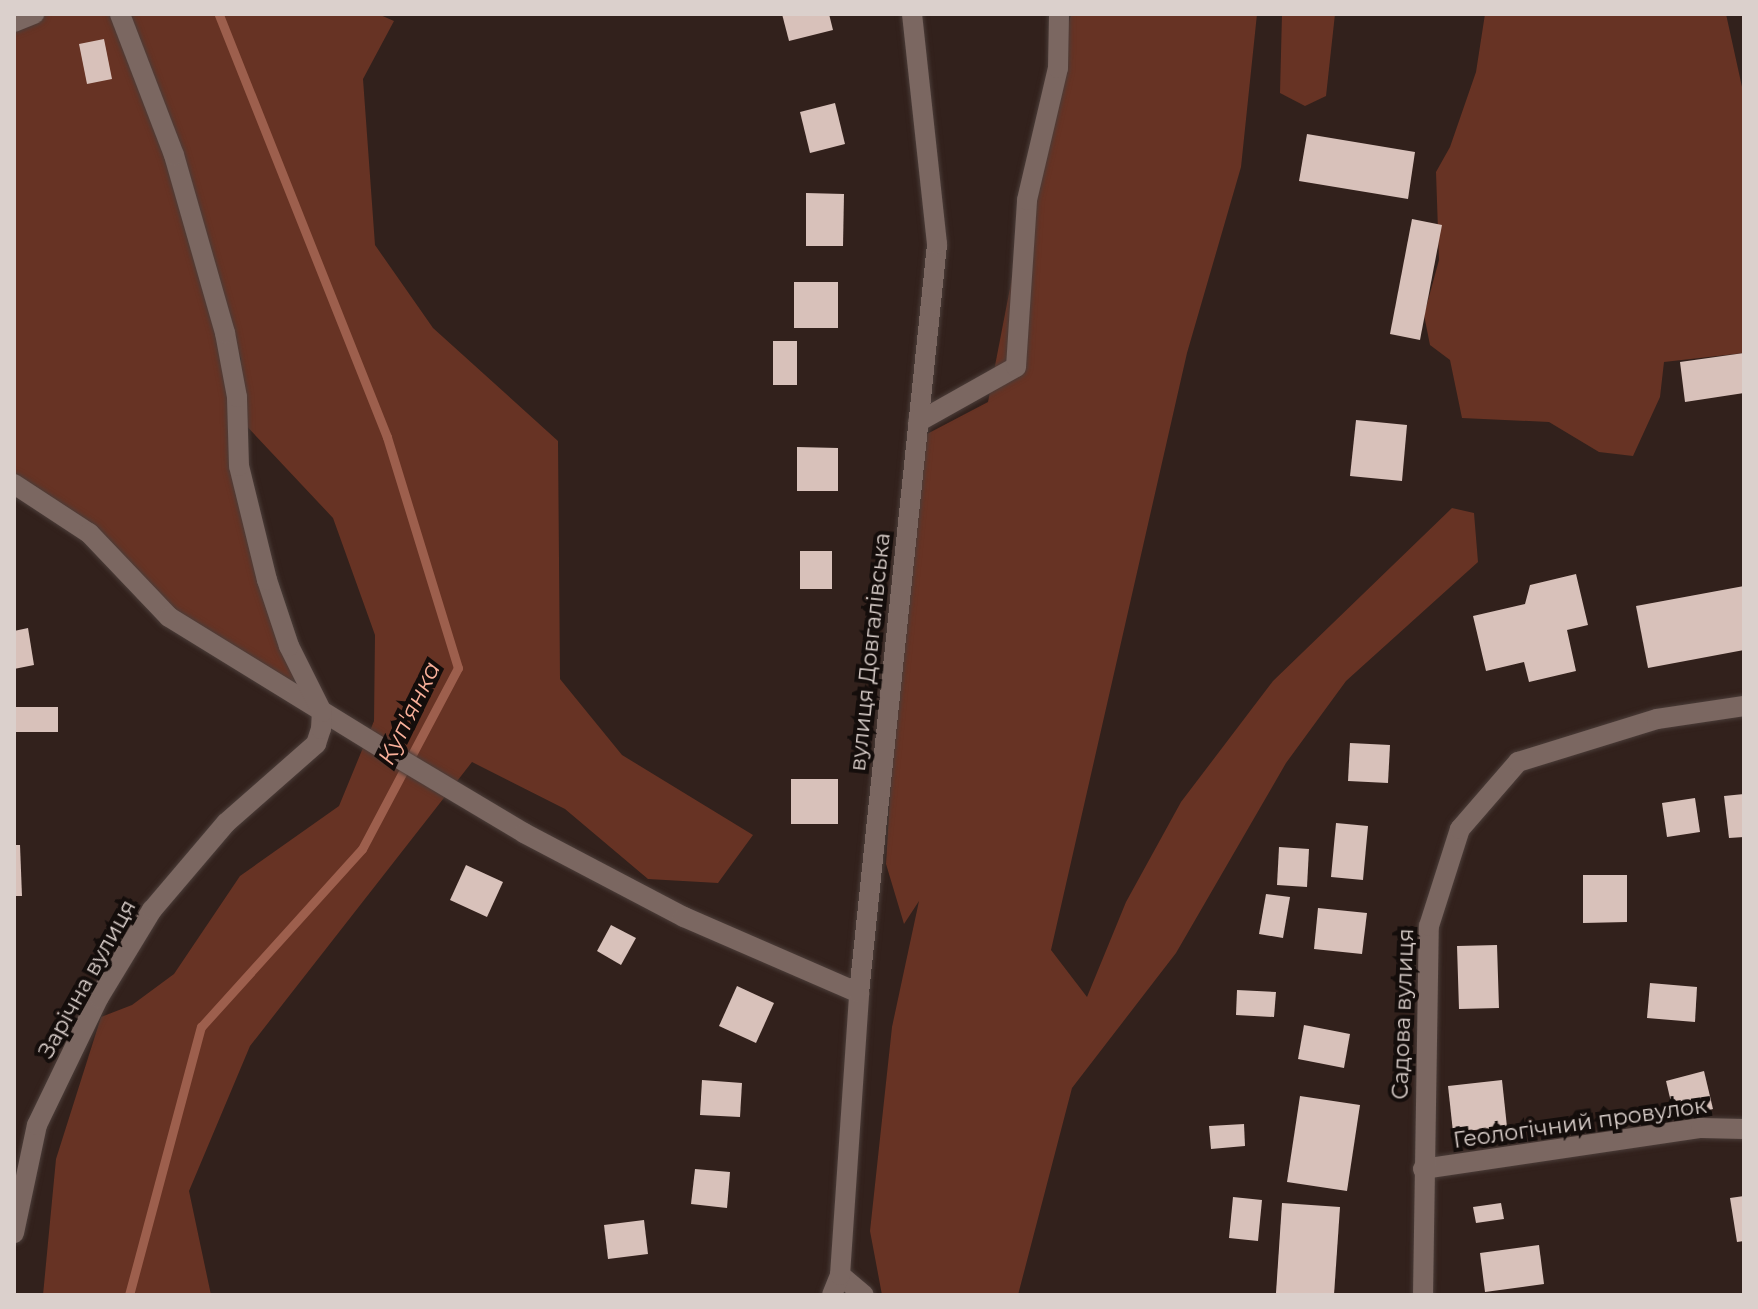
<!DOCTYPE html>
<meta charset="utf-8">
<style>
body{margin:0}
#map{position:relative;width:1758px;height:1309px;overflow:hidden;background:#32211c;font-family:Montserrat,sans-serif}
div>[style]{position:absolute}
[style*='--x']{left:calc(var(--x)*1px);top:calc(var(--y)*1px);width:calc(var(--w)*1px);rotate:calc(var(--a)*1deg)}
.green>*{inset:0;background:#673324}
.stream>*{height:9px;margin:-4.5px;padding:0 4.5px;transform-origin:4.5px;border-radius:4.5px;background:#9d5f4d}
.building>*{inset:0;background:#d8c1ba}
.roads{filter:drop-shadow(0 0 2px #4b3d39) drop-shadow(0 0 2px #4b3d39)}
.minor>*{height:20px;margin:-10px;padding:0 10px;transform-origin:10px;border-radius:10px;background:#7b6761}
span{translate:-50% -50%;white-space:nowrap;text-align:center;line-height:1.15;-webkit-text-stroke:8px #140d0b;paint-order:stroke}
.street-label{font-size:22px;color:#dbd0cc}
.water-label{font-size:24px;color:#fbb19b;font-style:italic}
.frame{position:absolute;inset:0;border:16px solid #dbd0cc;pointer-events:none}
</style>
<div id="map">
<div class="green">
<i style="clip-path:polygon(evenodd,14px 14px,378px 14px,394px 21px,363px 79px,375px 245px,433px 328px,558px 441px,560px 679px,622px 755px,753px 835px,718px 883px,648px 879px,565px 809px,472px 762px,250px 1046px,189px 1191px,211px 1295px,43px 1295px,56px 1159px,101px 1017px,132px 1005px,174px 974px,240px 876px,339px 806px,374px 721px,375px 635px,333px 518px,240px 419px,251px 516px,322px 712px,134px 582px,14px 484px,14px 14px,188px 204px,241px 359px,238px 400px,188px 204px)"></i>
<i style="clip-path:polygon(1071px 14px,1257px 14px,1241px 167px,1187px 353px,1051px 950px,1087px 997px,1126px 902px,1181px 802px,1273px 681px,1452px 508px,1474px 513px,1478px 562px,1346px 681px,1286px 763px,1176px 953px,1072px 1088px,1018px 1295px,882px 1295px,870px 1231px,892px 1027px,919px 901px,904px 924px,886px 864px,893px 744px,925px 435px,988px 402px,1027px 200px)"></i>
<i style="clip-path:polygon(1282px 14px,1335px 14px,1326px 96px,1305px 106px,1280px 93px)"></i>
<i style="clip-path:polygon(1485px 14px,1726px 14px,1744px 96px,1744px 353px,1664px 362px,1660px 397px,1633px 456px,1599px 452px,1549px 422px,1462px 418px,1450px 360px,1430px 345px,1424px 315px,1439px 260px,1436px 172px,1450px 147px,1476px 72px)"></i>
</div>
<div class="stream">
<i style="--x:129;--y:1295;--w:278;--a:-75"></i>
<i style="--x:201;--y:1027;--w:240;--a:-47.9"></i>
<i style="--x:362;--y:849;--w:205;--a:-62.1"></i>
<i style="--x:458;--y:668;--w:242;--a:-107.1"></i>
<i style="--x:387;--y:437;--w:455;--a:-111.7"></i>
</div>
<div class="building">
<i style="clip-path:polygon(782px 14px,829px 14px,833px 30px,789px 41px)"></i>
<i style="clip-path:polygon(104px 39px,112px 79px,87px 84px,79px 44px)"></i>
<i style="clip-path:polygon(835px 103px,845px 144px,810px 153px,800px 112px)"></i>
<i style="clip-path:polygon(1307px 134px,1415px 152px,1408px 199px,1299px 181px)"></i>
<i style="clip-path:polygon(806px 193px,844px 194px,843px 246px,806px 246px)"></i>
<i style="clip-path:polygon(1412px 219px,1442px 225px,1420px 340px,1390px 334px)"></i>
<i style="clip-path:polygon(794px 282px,838px 282px,838px 328px,794px 328px)"></i>
<i style="clip-path:polygon(773px 341px,797px 341px,797px 385px,773px 385px)"></i>
<i style="clip-path:polygon(1744px 353px,1744px 393px,1685px 402px,1680px 362px)"></i>
<i style="clip-path:polygon(1356px 420px,1407px 425px,1402px 481px,1350px 476px)"></i>
<i style="clip-path:polygon(797px 447px,838px 448px,838px 491px,797px 491px)"></i>
<i style="clip-path:polygon(800px 551px,832px 551px,832px 589px,800px 589px)"></i>
<i style="clip-path:polygon(1576px 574px,1588px 625px,1567px 630px,1576px 671px,1529px 682px,1524px 662px,1486px 671px,1473px 616px,1525px 604px,1530px 585px)"></i>
<i style="clip-path:polygon(1744px 586px,1744px 650px,1648px 668px,1636px 606px)"></i>
<i style="clip-path:polygon(28px 628px,34px 665px,14px 669px,14px 631px)"></i>
<i style="clip-path:polygon(14px 707px,58px 707px,58px 732px,14px 732px)"></i>
<i style="clip-path:polygon(1350px 743px,1390px 745px,1388px 783px,1348px 781px)"></i>
<i style="clip-path:polygon(791px 779px,838px 779px,838px 824px,791px 824px)"></i>
<i style="clip-path:polygon(1744px 794px,1744px 837px,1729px 838px,1724px 796px)"></i>
<i style="clip-path:polygon(1695px 798px,1700px 832px,1667px 837px,1662px 803px)"></i>
<i style="clip-path:polygon(1336px 823px,1368px 826px,1363px 880px,1331px 877px)"></i>
<i style="clip-path:polygon(14px 845px,20px 845px,22px 896px,14px 896px)"></i>
<i style="clip-path:polygon(1279px 847px,1309px 849px,1307px 887px,1277px 885px)"></i>
<i style="clip-path:polygon(466px 865px,503px 882px,487px 917px,450px 900px)"></i>
<i style="clip-path:polygon(1583px 875px,1627px 875px,1627px 922px,1583px 923px)"></i>
<i style="clip-path:polygon(1266px 894px,1290px 897px,1283px 938px,1259px 934px)"></i>
<i style="clip-path:polygon(1318px 908px,1367px 913px,1362px 954px,1314px 949px)"></i>
<i style="clip-path:polygon(611px 925px,636px 938px,621px 965px,597px 951px)"></i>
<i style="clip-path:polygon(1497px 945px,1499px 1008px,1459px 1009px,1457px 946px)"></i>
<i style="clip-path:polygon(1650px 983px,1697px 987px,1695px 1022px,1647px 1018px)"></i>
<i style="clip-path:polygon(737px 986px,774px 1003px,756px 1043px,719px 1026px)"></i>
<i style="clip-path:polygon(1237px 990px,1276px 992px,1274px 1017px,1236px 1015px)"></i>
<i style="clip-path:polygon(1304px 1025px,1350px 1034px,1344px 1068px,1298px 1059px)"></i>
<i style="clip-path:polygon(1704px 1071px,1713px 1109px,1675px 1119px,1666px 1081px)"></i>
<i style="clip-path:polygon(702px 1080px,742px 1083px,740px 1117px,700px 1115px)"></i>
<i style="clip-path:polygon(1502px 1080px,1507px 1127px,1453px 1132px,1448px 1086px)"></i>
<i style="clip-path:polygon(1300px 1096px,1360px 1105px,1347px 1191px,1287px 1182px)"></i>
<i style="clip-path:polygon(1244px 1124px,1245px 1146px,1211px 1149px,1209px 1126px)"></i>
<i style="clip-path:polygon(695px 1169px,730px 1172px,727px 1208px,691px 1204px)"></i>
<i style="clip-path:polygon(1744px 1196px,1744px 1241px,1737px 1242px,1730px 1198px)"></i>
<i style="clip-path:polygon(1233px 1197px,1262px 1200px,1258px 1241px,1229px 1238px)"></i>
<i style="clip-path:polygon(1282px 1203px,1340px 1207px,1334px 1295px,1276px 1293px)"></i>
<i style="clip-path:polygon(1501px 1203px,1504px 1219px,1476px 1223px,1473px 1207px)"></i>
<i style="clip-path:polygon(644px 1220px,648px 1254px,608px 1259px,604px 1225px)"></i>
<i style="clip-path:polygon(1539px 1245px,1544px 1284px,1485px 1292px,1480px 1253px)"></i>
</div>
<div class="roads">
<div class="minor">
<i style="--x:14;--y:22;--w:22;--a:-22"></i>
<i style="--x:918;--y:422;--w:112;--a:-29.3"></i>
<i style="--x:1016;--y:367;--w:167;--a:-86.2"></i>
<i style="--x:1027;--y:200;--w:136;--a:-76.8"></i>
<i style="--x:1058;--y:68;--w:54;--a:-88.9"></i>
<i style="--x:14;--y:484;--w:90;--a:33.2"></i>
<i style="--x:89;--y:533;--w:116;--a:46.4"></i>
<i style="--x:169;--y:617;--w:259;--a:31.6"></i>
<i style="--x:390;--y:753;--w:156;--a:30.8"></i>
<i style="--x:524;--y:833;--w:181;--a:27.7"></i>
<i style="--x:684;--y:917;--w:191;--a:23.5"></i>
<i style="--x:1423;--y:1169;--w:281;--a:-8.4"></i>
<i style="--x:1701;--y:1128;--w:43;--a:1.3"></i>
<i style="--x:14;--y:1233;--w:110;--a:-78"></i>
<i style="--x:37;--y:1125;--w:142;--a:-64.2"></i>
<i style="--x:99;--y:997;--w:102;--a:-58.7"></i>
<i style="--x:152;--y:910;--w:114;--a:-49.6"></i>
<i style="--x:226;--y:823;--w:120;--a:-41.3"></i>
<i style="--x:316;--y:744;--w:16;--a:-72"></i>
<i style="--x:321;--y:729;--w:17;--a:-87"></i>
<i style="--x:322;--y:712;--w:74;--a:-116.6"></i>
<i style="--x:289;--y:646;--w:70;--a:-108.4"></i>
<i style="--x:267;--y:580;--w:117;--a:-103.8"></i>
<i style="--x:239;--y:466;--w:69;--a:-91.7"></i>
<i style="--x:237;--y:397;--w:65;--a:-100.6"></i>
<i style="--x:225;--y:333;--w:185;--a:-106"></i>
<i style="--x:174;--y:155;--w:151;--a:-111"></i>
<i style="--x:840;--y:1275;--w:31;--a:40"></i>
<i style="--x:832;--y:1295;--w:22;--a:-68"></i>
<i style="--x:840;--y:1275;--w:283;--a:-86.1"></i>
<i style="--x:859;--y:993;--w:753;--a:-84.05"></i>
<i style="--x:937;--y:244;--w:231;--a:-96.2"></i>
<i style="--x:1423;--y:1295;--w:369;--a:-89.1"></i>
<i style="--x:1429;--y:926;--w:102;--a:-72.3"></i>
<i style="--x:1460;--y:829;--w:89;--a:-49.1"></i>
<i style="--x:1518;--y:762;--w:145;--a:-17.2"></i>
<i style="--x:1657;--y:719;--w:88;--a:-8.5"></i>
</div>
</div>
<div class="street-label">
<span style="left:870px;top:652px;rotate:-84deg">вулиця Довгалівська</span>
<span style="left:87px;top:979px;rotate:-61deg">Зарічна вулиця</span>
<span style="left:1403px;top:1014px;rotate:-88deg">Садова вулиця</span>
<span style="left:1580px;top:1123px;rotate:-8deg">Геологічний провулок</span>
</div>
<div class="water-label">
<span style="left:409px;top:713px;rotate:-64deg">Куп'янка</span>
</div>
<div class="frame"></div>
</div>
